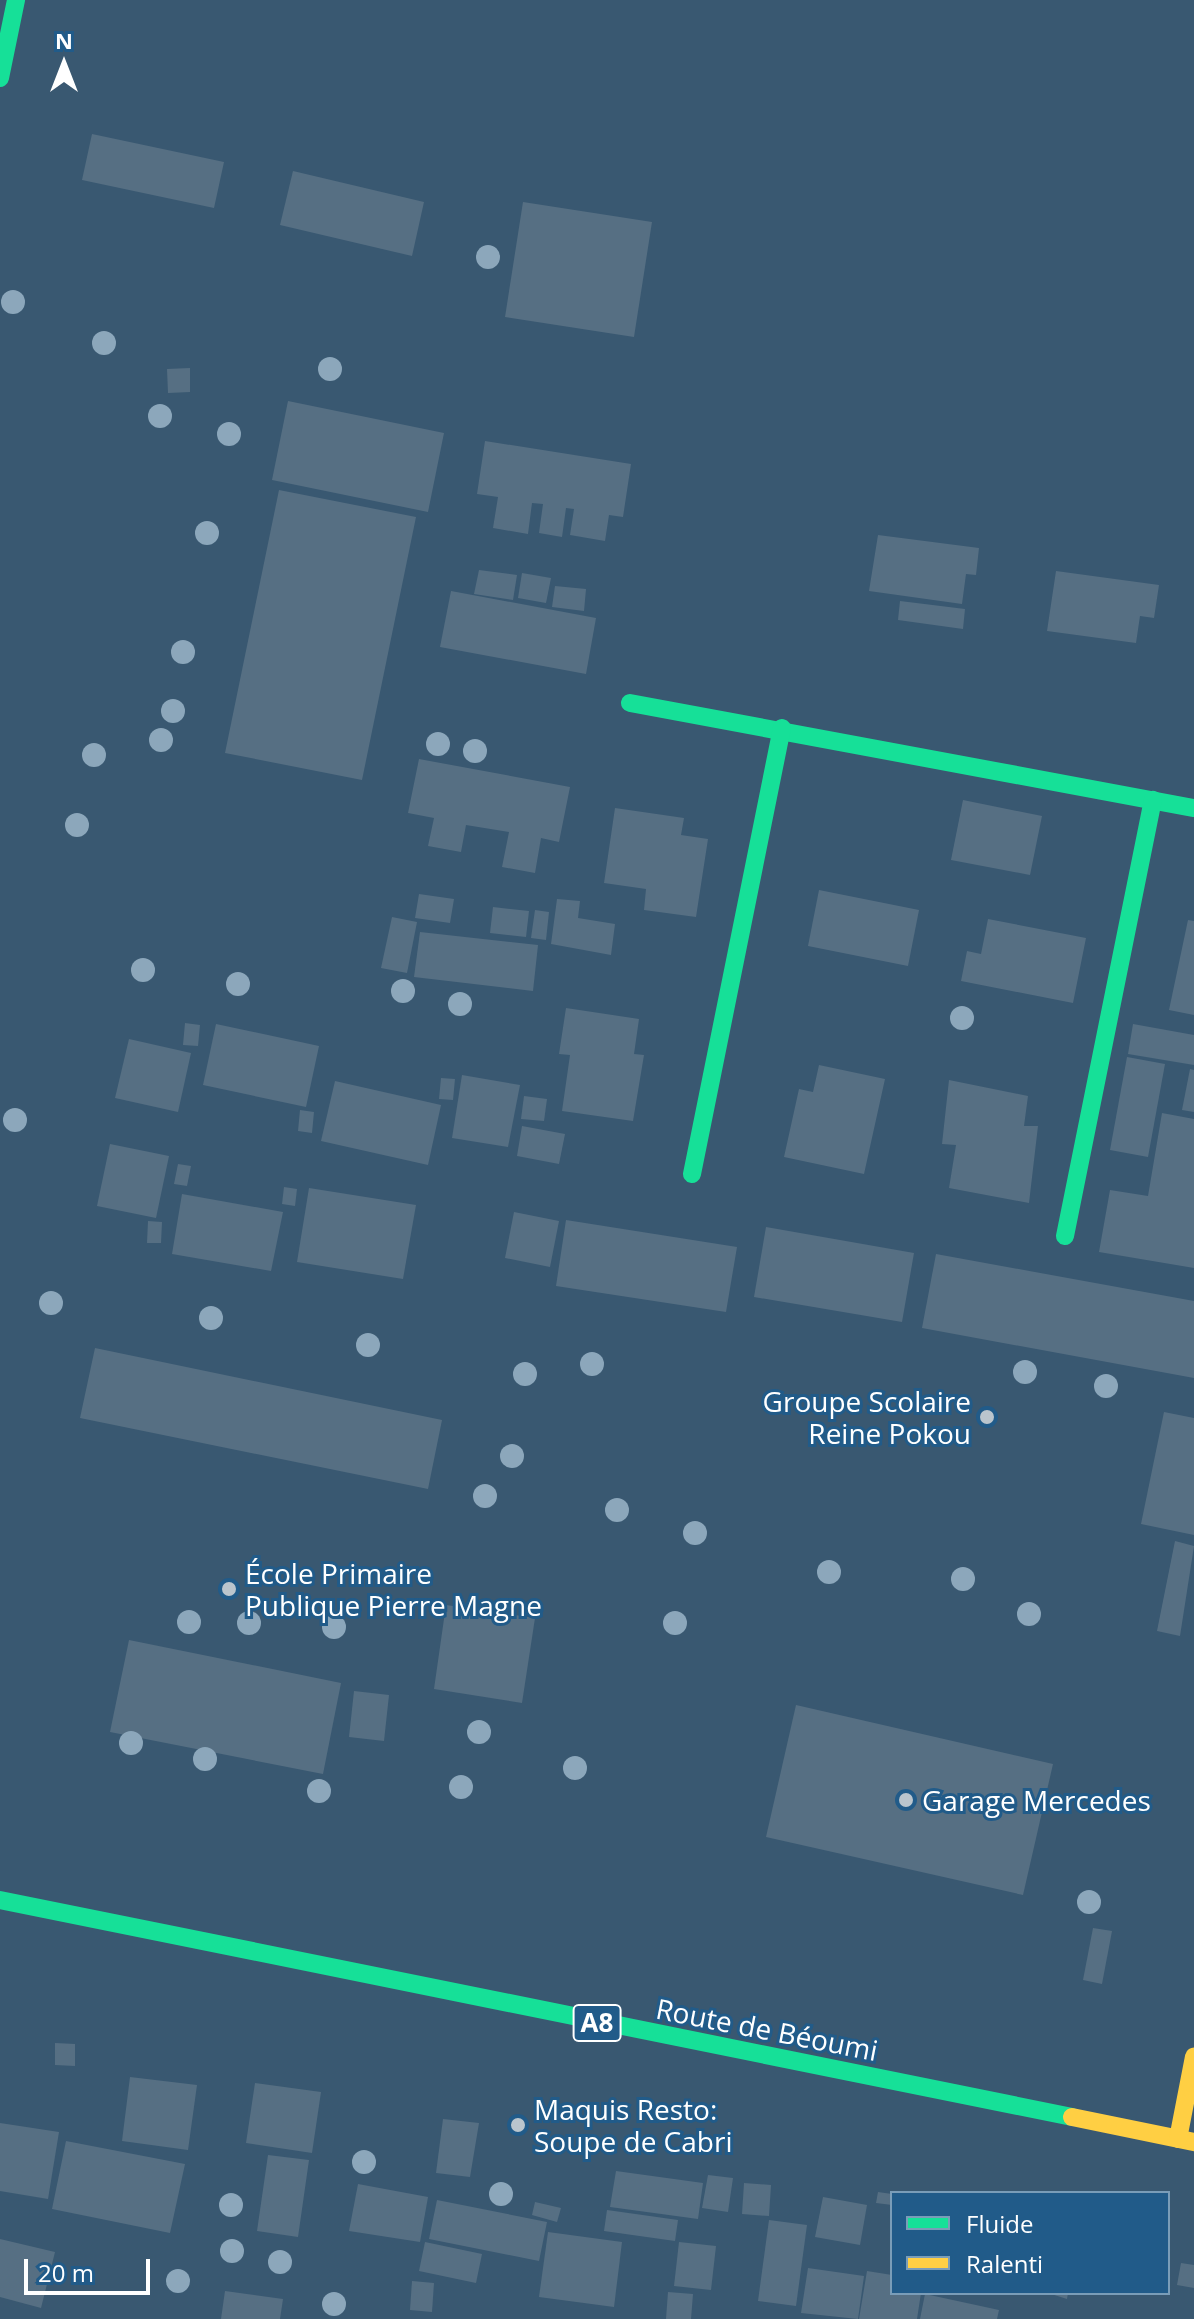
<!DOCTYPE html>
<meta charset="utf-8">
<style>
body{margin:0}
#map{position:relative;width:1194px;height:2319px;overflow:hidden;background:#395871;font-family:"Open Sans",sans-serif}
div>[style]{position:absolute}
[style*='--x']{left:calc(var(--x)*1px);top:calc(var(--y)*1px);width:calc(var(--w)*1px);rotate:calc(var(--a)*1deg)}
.building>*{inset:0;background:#566f83}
.fast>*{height:18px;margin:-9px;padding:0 9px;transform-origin:9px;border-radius:9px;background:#16e098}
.slow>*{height:18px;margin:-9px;padding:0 9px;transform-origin:9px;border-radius:9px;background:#ffcf43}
.trees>*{width:24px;height:24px;margin:-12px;border-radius:50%;background:#8ca7bb}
.dots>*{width:22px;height:22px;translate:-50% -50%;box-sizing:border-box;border:4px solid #215b89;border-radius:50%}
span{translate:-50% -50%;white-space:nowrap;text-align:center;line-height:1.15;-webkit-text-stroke:6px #215b89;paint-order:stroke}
.shield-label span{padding:2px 6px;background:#215b89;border:2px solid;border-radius:6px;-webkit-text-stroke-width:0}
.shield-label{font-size:26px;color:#fff;font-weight:700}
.poi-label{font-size:28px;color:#fff}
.right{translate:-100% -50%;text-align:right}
.left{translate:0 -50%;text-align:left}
.street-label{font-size:28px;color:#fff}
.legend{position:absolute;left:890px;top:2191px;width:280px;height:104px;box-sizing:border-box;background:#215b89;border:2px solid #7a9db8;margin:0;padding:10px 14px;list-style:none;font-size:24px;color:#fff}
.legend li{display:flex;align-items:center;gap:16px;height:40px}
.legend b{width:40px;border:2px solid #7a9db8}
.north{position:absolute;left:24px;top:24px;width:80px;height:80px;-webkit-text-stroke:6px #215b89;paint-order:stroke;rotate:0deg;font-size:22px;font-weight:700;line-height:32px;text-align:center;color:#fff}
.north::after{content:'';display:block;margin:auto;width:28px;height:36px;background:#fff;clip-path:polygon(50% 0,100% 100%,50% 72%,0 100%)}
.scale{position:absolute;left:24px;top:2259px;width:126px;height:36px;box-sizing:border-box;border:4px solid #fff;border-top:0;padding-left:10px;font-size:24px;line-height:28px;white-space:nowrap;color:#fff;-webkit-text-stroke:6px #215b89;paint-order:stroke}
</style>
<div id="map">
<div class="building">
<i style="clip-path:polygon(92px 134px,224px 162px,214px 208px,82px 180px)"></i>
<i style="clip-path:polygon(293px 171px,424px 202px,412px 256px,280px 225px)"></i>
<i style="clip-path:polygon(523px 202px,652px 222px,634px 337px,505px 317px)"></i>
<i style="clip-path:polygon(190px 368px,190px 392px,168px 393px,167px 369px)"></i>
<i style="clip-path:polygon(288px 401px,444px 433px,428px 512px,272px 480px)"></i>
<i style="clip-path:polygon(485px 441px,631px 464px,623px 517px,609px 515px,605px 541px,570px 535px,574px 509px,566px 508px,562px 537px,539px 533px,543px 504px,532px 503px,528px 534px,493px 528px,498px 497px,477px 494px)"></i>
<i style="clip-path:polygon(279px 490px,416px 517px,362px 780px,225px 753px)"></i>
<i style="clip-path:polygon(878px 535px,979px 548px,976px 575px,966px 574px,962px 604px,869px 591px)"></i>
<i style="clip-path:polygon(479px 570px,517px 575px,513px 600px,474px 594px)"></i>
<i style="clip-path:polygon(1056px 571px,1159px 585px,1154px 618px,1140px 616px,1136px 643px,1047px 631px)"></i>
<i style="clip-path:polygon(522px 573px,551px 578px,546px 603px,518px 598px)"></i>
<i style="clip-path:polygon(555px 586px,586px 589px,584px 611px,552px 607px)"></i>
<i style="clip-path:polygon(451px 591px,596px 618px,586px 674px,440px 647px)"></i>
<i style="clip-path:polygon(900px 601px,965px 609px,963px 629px,898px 620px)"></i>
<i style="clip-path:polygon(419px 759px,570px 787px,559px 842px,541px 838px,535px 873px,502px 867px,509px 832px,466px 825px,461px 852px,428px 846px,434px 818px,408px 813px)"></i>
<i style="clip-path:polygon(963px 800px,1042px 816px,1030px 875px,951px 860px)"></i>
<i style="clip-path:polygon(615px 808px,684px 818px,681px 835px,708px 839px,696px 917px,644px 910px,646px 889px,604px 883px)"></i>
<i style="clip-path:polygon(819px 890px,919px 910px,908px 966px,808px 946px)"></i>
<i style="clip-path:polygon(419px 894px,454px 899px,450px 923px,415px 918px)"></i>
<i style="clip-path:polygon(557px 899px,580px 901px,578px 918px,615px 924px,611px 955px,551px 944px)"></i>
<i style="clip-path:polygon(493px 907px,529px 911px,526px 937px,490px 933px)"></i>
<i style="clip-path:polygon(535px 910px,549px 912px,546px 940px,531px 938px)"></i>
<i style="clip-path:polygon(392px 917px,417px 922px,407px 973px,381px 968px)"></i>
<i style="clip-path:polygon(988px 919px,1086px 938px,1073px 1003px,961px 981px,967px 951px,981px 954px)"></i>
<i style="clip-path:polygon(1188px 920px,1194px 921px,1194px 1015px,1169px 1010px)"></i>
<i style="clip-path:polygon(420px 932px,538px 945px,533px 991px,414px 977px)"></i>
<i style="clip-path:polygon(566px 1008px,639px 1019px,634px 1054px,644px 1055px,633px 1121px,562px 1111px,570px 1055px,559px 1054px)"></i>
<i style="clip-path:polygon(185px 1023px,200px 1025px,198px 1046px,183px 1045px)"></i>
<i style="clip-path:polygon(216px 1024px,319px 1046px,306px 1107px,203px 1085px)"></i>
<i style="clip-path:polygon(1133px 1024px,1194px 1035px,1194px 1065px,1128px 1054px)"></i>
<i style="clip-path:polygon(129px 1039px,191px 1053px,178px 1112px,115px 1098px)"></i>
<i style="clip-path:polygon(1127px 1057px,1165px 1064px,1148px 1157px,1110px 1150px)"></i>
<i style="clip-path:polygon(819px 1065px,885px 1079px,864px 1174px,784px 1157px,799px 1089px,813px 1092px)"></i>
<i style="clip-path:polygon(1190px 1069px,1194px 1070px,1194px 1112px,1182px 1110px)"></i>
<i style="clip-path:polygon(462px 1075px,520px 1085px,508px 1147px,452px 1138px)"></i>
<i style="clip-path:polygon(441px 1078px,455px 1079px,453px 1100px,439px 1099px)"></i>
<i style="clip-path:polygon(949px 1080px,1028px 1096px,1024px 1126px,1038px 1126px,1029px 1203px,949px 1188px,956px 1145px,942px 1144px)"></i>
<i style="clip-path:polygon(335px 1081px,441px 1105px,428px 1165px,321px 1141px)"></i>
<i style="clip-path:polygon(524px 1096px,547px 1099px,544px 1121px,521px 1119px)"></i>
<i style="clip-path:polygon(300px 1110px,314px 1112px,312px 1133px,298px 1131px)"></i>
<i style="clip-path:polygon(1162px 1113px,1194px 1119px,1194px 1268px,1099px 1252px,1110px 1190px,1148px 1196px)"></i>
<i style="clip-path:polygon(522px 1126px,565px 1134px,559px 1164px,517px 1156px)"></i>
<i style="clip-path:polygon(110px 1144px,169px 1156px,156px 1218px,97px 1206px)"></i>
<i style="clip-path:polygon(178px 1164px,191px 1166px,187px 1186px,174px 1184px)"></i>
<i style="clip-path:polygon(284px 1187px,297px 1189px,295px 1206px,282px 1204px)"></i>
<i style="clip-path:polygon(309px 1188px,416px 1205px,403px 1279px,297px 1262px)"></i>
<i style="clip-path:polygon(182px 1194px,283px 1212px,271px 1271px,172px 1254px)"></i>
<i style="clip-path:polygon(514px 1212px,559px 1221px,550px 1267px,505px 1258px)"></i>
<i style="clip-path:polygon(566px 1220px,737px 1247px,726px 1312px,556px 1286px)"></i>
<i style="clip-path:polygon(148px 1221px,162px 1222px,161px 1243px,147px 1243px)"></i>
<i style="clip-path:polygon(766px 1227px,914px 1253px,902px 1322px,754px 1297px)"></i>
<i style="clip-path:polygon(936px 1254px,1194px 1301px,1194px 1378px,922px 1328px)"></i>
<i style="clip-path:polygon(95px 1348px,442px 1420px,428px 1489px,80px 1418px)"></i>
<i style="clip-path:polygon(1164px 1412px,1194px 1418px,1194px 1535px,1141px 1524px)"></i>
<i style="clip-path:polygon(1175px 1541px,1194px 1546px,1180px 1636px,1157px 1631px)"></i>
<i style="clip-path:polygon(446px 1605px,535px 1618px,522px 1703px,434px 1689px)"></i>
<i style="clip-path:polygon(129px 1640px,341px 1683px,323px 1774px,110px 1732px)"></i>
<i style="clip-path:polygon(354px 1691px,389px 1695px,384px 1741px,349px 1737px)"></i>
<i style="clip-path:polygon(796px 1705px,1053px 1764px,1023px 1895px,766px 1837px)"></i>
<i style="clip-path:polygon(1093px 1928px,1112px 1931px,1102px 1984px,1083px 1980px)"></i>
<i style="clip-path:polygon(55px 2043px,75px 2044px,75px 2066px,55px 2065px)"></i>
<i style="clip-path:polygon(130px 2077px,197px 2085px,188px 2150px,122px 2141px)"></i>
<i style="clip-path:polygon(255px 2083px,321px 2092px,312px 2153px,246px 2143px)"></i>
<i style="clip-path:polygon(443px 2119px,479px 2123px,470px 2177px,436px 2173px)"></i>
<i style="clip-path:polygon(0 2123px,59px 2132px,48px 2199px,0 2191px)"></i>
<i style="clip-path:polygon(66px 2141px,185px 2164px,170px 2233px,52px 2209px)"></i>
<i style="clip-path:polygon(268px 2155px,309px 2160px,298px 2237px,257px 2231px)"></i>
<i style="clip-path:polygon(616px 2171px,703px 2183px,698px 2219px,610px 2207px)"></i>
<i style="clip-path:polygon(708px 2175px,733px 2178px,728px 2212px,702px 2208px)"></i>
<i style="clip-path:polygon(744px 2183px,771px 2185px,769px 2216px,742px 2214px)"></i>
<i style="clip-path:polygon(358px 2184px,428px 2197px,420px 2242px,349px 2231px)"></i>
<i style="clip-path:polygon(878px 2192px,892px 2194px,892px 2205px,876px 2203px)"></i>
<i style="clip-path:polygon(823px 2197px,867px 2205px,860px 2245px,815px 2237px)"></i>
<i style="clip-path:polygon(437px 2200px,547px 2222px,539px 2261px,429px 2239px)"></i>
<i style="clip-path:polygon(535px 2202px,561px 2208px,557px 2222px,532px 2215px)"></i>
<i style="clip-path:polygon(607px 2210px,678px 2220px,675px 2241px,604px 2231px)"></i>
<i style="clip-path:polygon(769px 2220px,807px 2225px,796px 2306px,758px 2301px)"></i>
<i style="clip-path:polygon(548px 2232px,622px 2242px,614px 2307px,539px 2297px)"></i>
<i style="clip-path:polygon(0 2239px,55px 2252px,41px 2308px,0 2297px)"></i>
<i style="clip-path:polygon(425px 2242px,482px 2254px,476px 2283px,419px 2271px)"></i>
<i style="clip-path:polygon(679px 2242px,716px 2246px,711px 2290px,674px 2286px)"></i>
<i style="clip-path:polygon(1181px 2263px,1194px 2265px,1194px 2288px,1177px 2285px)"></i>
<i style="clip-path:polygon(808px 2268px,864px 2276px,858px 2319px,801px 2313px)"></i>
<i style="clip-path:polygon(867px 2271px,892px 2275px,892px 2293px,921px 2293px,917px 2319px,859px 2319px)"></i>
<i style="clip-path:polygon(412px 2281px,434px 2283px,432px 2312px,410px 2310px)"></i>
<i style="clip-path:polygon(225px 2291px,283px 2299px,280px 2319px,221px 2319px)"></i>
<i style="clip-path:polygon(668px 2292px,693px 2294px,691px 2319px,666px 2319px)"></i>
<i style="clip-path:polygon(1048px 2293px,1068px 2293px,1067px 2299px)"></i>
<i style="clip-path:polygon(925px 2294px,999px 2310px,997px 2319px,920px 2319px)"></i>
</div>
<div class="fast">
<i style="--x:0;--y:78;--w:80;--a:-78.4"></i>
<i style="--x:630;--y:703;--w:574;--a:10.55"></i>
<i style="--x:692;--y:1174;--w:455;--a:-78.6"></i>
<i style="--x:1065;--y:1236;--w:445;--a:-78.6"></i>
<i style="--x:0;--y:1900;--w:1094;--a:11.44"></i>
</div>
<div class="slow">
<i style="--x:1072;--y:2117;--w:125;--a:11.6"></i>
<i style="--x:1178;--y:2139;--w:84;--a:-79"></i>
</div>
<div class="trees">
<i style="left:488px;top:257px"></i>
<i style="left:13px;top:302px"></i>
<i style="left:104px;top:343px"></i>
<i style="left:330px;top:369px"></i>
<i style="left:160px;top:416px"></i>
<i style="left:229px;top:434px"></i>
<i style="left:207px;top:533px"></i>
<i style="left:183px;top:652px"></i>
<i style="left:173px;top:711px"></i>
<i style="left:161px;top:740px"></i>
<i style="left:438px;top:744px"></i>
<i style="left:475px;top:751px"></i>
<i style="left:94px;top:755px"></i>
<i style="left:77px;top:825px"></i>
<i style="left:143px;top:970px"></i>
<i style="left:238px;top:984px"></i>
<i style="left:403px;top:991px"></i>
<i style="left:460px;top:1004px"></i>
<i style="left:962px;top:1018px"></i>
<i style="left:15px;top:1120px"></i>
<i style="left:51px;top:1303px"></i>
<i style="left:211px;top:1318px"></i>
<i style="left:368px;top:1345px"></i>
<i style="left:592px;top:1364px"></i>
<i style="left:1025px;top:1372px"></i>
<i style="left:525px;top:1374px"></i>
<i style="left:1106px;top:1386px"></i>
<i style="left:512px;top:1456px"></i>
<i style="left:485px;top:1496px"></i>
<i style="left:617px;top:1510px"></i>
<i style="left:695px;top:1533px"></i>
<i style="left:829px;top:1572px"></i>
<i style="left:963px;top:1579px"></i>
<i style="left:1029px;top:1614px"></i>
<i style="left:189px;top:1622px"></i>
<i style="left:249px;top:1623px"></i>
<i style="left:675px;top:1623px"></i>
<i style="left:334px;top:1627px"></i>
<i style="left:479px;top:1732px"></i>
<i style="left:131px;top:1743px"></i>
<i style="left:205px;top:1759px"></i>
<i style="left:575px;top:1768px"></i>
<i style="left:461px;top:1787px"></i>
<i style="left:319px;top:1791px"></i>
<i style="left:1089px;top:1902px"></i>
<i style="left:364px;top:2162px"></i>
<i style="left:501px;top:2194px"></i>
<i style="left:231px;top:2205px"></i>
<i style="left:232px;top:2251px"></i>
<i style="left:280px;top:2262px"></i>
<i style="left:178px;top:2281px"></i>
<i style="left:334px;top:2304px"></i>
</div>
<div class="dots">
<i style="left:987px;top:1417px;background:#bac5cd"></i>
<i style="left:229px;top:1589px;background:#bac5cd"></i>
<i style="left:906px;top:1800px;background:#bac5cd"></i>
<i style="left:518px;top:2125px;background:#bac5cd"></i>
</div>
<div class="shield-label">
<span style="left:597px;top:2023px">A8</span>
</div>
<div class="poi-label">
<span class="right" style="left:971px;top:1417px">Groupe Scolaire<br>Reine Pokou</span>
<span class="left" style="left:245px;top:1589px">École Primaire<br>Publique Pierre Magne</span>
<span class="left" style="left:922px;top:1800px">Garage Mercedes</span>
<span class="left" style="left:534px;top:2125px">Maquis Resto:<br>Soupe de Cabri</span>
</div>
<div class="street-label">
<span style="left:767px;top:2029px;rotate:11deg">Route de Béoumi</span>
</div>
<ul class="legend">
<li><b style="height:10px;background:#16e098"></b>Fluide</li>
<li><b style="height:10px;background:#ffcf43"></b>Ralenti</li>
</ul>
<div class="north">N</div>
<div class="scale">20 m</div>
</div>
